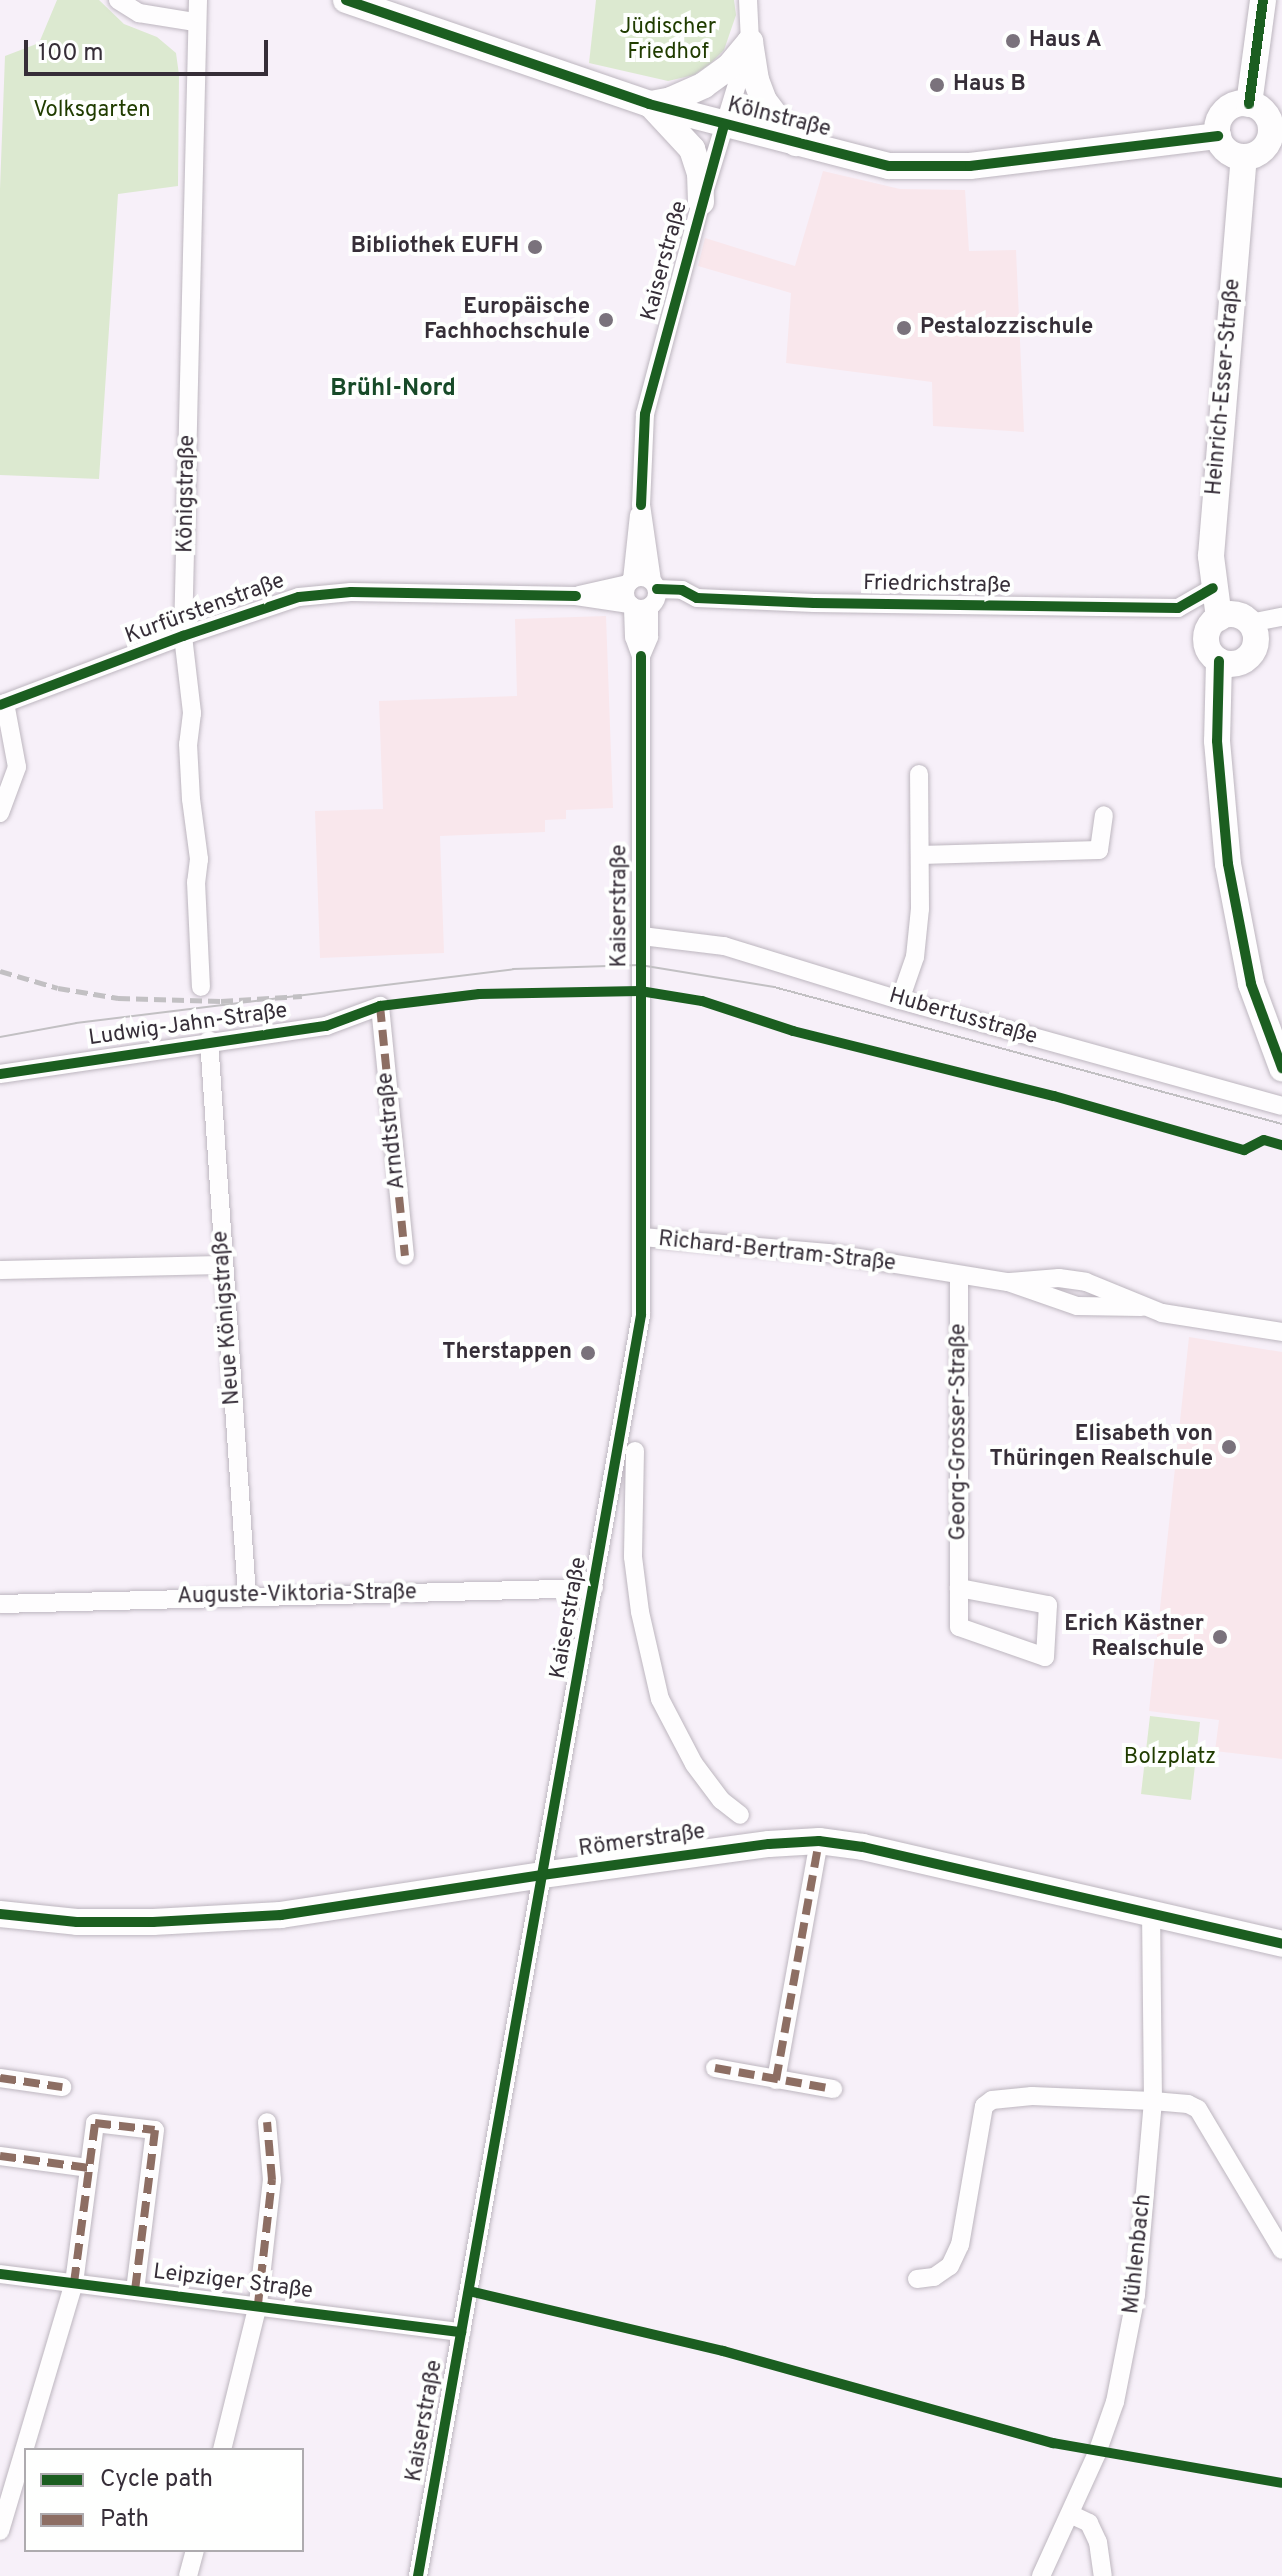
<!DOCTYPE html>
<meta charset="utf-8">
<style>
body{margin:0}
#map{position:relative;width:1282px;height:2576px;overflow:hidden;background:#f7f0f9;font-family:Overpass,sans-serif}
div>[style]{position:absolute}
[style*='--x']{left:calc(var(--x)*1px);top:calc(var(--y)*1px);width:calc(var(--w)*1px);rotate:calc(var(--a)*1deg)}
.education>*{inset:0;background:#f9e7ec}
.green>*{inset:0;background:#dce9d0}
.roads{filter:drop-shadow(0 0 2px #bdb6bf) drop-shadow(0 0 2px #bdb6bf)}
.minor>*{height:18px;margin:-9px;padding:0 9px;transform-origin:9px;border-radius:9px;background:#fefdfe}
.minor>.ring{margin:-9px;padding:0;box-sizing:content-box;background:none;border:18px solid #fefdfe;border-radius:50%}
.secondary>*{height:26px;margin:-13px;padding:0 13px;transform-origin:13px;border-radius:13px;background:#fefdfe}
.secondary>.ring{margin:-13px;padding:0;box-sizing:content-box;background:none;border:26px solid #fefdfe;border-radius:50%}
.tram>*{height:2px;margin:-1px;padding:0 1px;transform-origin:1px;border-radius:1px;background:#c2c0c3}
.rail>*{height:5px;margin-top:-2.5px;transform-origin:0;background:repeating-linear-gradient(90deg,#c2c0c3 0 12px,transparent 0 18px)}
.quiet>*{height:8px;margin-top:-4px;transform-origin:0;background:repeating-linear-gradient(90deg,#8d6e63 0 16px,transparent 0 24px)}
.cycleway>*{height:10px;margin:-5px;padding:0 5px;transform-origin:5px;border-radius:5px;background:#1b5e20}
.dots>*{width:22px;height:22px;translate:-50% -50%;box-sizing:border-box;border:4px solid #fefffe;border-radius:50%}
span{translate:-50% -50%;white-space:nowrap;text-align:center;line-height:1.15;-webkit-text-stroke:8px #fefffe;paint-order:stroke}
.park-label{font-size:22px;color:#203c00}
.poi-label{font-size:22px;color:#362e38;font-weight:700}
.left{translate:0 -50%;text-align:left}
.right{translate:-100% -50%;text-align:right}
.street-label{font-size:22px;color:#362e38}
.neighbourhood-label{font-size:24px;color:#174a28;font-weight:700}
.legend{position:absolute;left:24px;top:2448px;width:280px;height:104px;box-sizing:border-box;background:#fefffe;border:2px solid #aeabaf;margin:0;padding:10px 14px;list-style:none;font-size:24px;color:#362e38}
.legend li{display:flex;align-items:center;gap:16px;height:40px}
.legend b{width:40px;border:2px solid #aeabaf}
.scale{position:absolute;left:24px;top:40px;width:244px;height:36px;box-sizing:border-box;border:4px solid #362e38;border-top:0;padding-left:10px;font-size:24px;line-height:28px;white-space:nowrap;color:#362e38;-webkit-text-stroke:6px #fefffe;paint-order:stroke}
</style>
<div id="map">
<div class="education">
<i style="clip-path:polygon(823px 171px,900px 189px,965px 190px,969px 251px,1016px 250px,1024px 432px,933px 426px,932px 382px,786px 363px,791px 293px,698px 266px,705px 238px,795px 266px)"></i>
<i style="clip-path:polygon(606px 616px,613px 808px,566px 810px,566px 819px,545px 820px,545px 832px,440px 836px,444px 953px,320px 958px,315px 811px,383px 809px,379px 701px,517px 696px,515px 619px)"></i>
<i style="clip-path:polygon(1189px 1337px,1282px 1352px,1282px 1759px,1215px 1751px,1219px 1720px,1149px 1711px)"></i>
</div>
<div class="green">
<i style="clip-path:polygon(57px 0,99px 0,124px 24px,157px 37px,176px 53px,179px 75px,178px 186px,118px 194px,99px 479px,0 475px,0 189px,5px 56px,39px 43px)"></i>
<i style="clip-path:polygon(596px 0,734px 0,736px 15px,724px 50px,711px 63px,694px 75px,668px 81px,589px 63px)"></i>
<i style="clip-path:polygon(1150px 1716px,1200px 1722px,1191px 1800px,1141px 1794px)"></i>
</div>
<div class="roads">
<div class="minor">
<i style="--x:118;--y:0;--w:25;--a:32"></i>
<i style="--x:139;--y:13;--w:57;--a:9.1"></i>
<i style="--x:198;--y:0;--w:636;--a:91.35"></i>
<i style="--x:183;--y:636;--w:78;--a:83.3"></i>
<i style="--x:192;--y:713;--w:31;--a:97"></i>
<i style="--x:188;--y:744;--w:55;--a:86.9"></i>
<i style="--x:191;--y:799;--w:61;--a:82.4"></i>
<i style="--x:199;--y:859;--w:23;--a:97"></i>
<i style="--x:196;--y:882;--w:105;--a:87.3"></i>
<i style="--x:1271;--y:133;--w:11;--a:0"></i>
<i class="ring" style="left:625px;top:577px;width:14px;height:14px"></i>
<i style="--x:632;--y:580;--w:65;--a:-83.9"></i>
<i style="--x:652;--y:581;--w:77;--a:-98.2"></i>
<i style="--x:641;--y:505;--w:91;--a:-87.5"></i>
<i style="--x:645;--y:414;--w:219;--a:-75.2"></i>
<i style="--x:701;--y:202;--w:167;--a:-73"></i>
<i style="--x:750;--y:42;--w:42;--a:-92.7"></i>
<i style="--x:657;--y:589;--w:25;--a:2"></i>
<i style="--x:682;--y:590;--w:17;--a:28"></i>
<i style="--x:697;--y:598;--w:117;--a:2.4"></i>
<i style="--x:814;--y:603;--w:364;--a:0.8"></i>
<i style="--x:1178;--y:608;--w:40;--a:-29.7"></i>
<i style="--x:579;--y:595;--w:50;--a:-12.7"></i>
<i style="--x:1250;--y:623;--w:33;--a:-11"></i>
<i style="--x:641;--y:656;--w:21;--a:-67"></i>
<i style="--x:649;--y:637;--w:30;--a:-90"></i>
<i style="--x:0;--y:705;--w:196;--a:-20.7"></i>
<i style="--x:183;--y:636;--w:122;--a:-18.6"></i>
<i style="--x:299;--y:597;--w:52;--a:-5.5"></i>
<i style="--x:351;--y:592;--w:225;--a:1"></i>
<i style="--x:576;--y:596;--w:54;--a:8.6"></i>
<i style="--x:0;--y:813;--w:49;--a:-69.7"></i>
<i style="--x:17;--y:767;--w:65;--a:-100.6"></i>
<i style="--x:920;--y:855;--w:179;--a:-1.6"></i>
<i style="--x:1099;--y:850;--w:35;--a:-82"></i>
<i style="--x:642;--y:936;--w:83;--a:7"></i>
<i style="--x:724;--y:946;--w:184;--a:17.1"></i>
<i style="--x:900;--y:1000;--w:396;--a:15.5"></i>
<i style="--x:900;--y:1000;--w:46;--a:-70.8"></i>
<i style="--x:915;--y:957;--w:48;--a:-84.1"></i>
<i style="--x:920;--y:909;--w:135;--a:-90.4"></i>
<i style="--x:209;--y:1040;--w:557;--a:86.09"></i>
<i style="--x:0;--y:1074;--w:330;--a:-8.4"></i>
<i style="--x:326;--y:1026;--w:58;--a:-20.3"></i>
<i style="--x:380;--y:1006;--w:251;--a:84.3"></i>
<i style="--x:642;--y:1237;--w:187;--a:4.9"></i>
<i style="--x:828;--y:1253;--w:182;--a:9.2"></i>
<i style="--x:1008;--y:1282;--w:73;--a:19.2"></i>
<i style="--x:1077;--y:1306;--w:64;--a:0.9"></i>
<i style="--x:0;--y:1270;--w:223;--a:-1.3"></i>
<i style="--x:959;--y:1275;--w:352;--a:90"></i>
<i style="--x:959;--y:1627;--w:91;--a:19.2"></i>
<i style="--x:1045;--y:1657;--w:52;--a:-86.7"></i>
<i style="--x:1048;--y:1605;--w:91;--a:-169.2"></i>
<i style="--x:1010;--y:1282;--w:49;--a:-4.7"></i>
<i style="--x:1059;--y:1278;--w:27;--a:8"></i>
<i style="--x:1086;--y:1282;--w:82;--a:22.2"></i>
<i style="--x:1162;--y:1313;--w:121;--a:9"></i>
<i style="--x:635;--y:1451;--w:106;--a:91.1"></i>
<i style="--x:633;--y:1557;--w:55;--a:82.7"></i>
<i style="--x:640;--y:1612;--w:89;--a:77.1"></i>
<i style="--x:660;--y:1699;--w:73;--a:62.4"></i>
<i style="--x:694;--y:1764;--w:45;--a:53.1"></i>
<i style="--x:721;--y:1800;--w:24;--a:38"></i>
<i style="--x:0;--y:1604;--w:594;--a:-1.54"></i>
<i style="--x:715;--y:2068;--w:120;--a:10.1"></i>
<i style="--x:0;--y:2078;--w:63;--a:8.3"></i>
<i style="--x:776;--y:2080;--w:243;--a:-79.8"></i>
<i style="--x:0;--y:2156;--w:90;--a:7.7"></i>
<i style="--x:0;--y:2274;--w:465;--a:7.2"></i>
<i style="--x:917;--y:2279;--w:17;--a:-7"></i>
<i style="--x:934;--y:2277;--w:19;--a:-35"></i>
<i style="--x:950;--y:2266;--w:23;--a:-65"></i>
<i style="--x:960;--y:2245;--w:141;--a:-80.2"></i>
<i style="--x:984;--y:2106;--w:10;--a:-37"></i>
<i style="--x:992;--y:2100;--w:40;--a:-5.7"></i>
<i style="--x:1032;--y:2096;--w:121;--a:2.4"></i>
<i style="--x:1153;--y:2101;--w:35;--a:5"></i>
<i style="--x:1188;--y:2104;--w:11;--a:27"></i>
<i style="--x:1198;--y:2109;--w:164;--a:59.2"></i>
<i style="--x:222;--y:2450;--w:150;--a:-76.1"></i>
<i style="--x:258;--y:2304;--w:125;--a:-83.6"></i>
<i style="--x:272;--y:2180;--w:58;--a:-94.9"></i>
<i style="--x:1070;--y:2514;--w:21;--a:25"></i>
<i style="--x:1089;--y:2523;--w:21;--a:65"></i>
<i style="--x:1098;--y:2542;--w:34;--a:82"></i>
<i style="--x:0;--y:2531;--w:259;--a:-73.4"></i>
<i style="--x:74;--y:2283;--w:161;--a:-82.5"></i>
<i style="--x:95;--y:2123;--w:60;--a:6.7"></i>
<i style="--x:155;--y:2130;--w:161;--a:97.1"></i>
<i style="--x:188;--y:2576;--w:27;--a:-75"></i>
<i style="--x:418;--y:2576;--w:1281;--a:-79.97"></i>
<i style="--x:641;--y:1315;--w:659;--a:-90"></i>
<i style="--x:641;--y:656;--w:20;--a:-110"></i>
<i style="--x:634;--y:637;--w:30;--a:-92"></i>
<i style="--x:1041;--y:2576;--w:135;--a:-65.5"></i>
<i style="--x:1097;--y:2453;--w:54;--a:-70.6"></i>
<i style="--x:1115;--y:2402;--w:109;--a:-78.9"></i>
<i style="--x:1136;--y:2295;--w:195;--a:-85"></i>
<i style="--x:1153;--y:2101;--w:186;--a:-90.6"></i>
</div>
<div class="secondary">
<i style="--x:346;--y:0;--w:320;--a:18.9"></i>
<i style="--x:649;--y:104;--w:248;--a:14.5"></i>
<i style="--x:889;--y:166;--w:81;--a:0"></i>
<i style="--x:970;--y:166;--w:250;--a:-6.9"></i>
<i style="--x:750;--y:42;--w:38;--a:81"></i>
<i style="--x:756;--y:80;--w:22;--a:69"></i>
<i style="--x:764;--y:101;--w:53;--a:52.7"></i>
<i class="ring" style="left:1217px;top:103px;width:28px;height:28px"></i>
<i style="--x:651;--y:104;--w:20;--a:-11"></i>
<i style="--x:671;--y:100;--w:36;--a:-24"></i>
<i style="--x:704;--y:85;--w:31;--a:-36"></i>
<i style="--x:729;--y:67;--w:33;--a:-50"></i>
<i style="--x:1249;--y:104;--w:105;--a:-82.3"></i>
<i style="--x:652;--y:106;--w:59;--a:47.1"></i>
<i style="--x:692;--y:149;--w:25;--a:72"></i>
<i style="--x:700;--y:173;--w:29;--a:88"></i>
<i class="ring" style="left:1206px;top:614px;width:24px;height:24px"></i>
<i style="--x:1219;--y:618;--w:63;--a:-97.4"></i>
<i style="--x:1211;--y:556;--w:400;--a:-85.3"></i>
<i style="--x:1219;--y:661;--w:80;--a:91.4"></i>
<i style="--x:1217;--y:741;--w:123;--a:84.9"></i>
<i style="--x:1228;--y:864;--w:122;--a:79.1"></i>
<i style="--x:1251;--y:984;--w:90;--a:69.7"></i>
<i style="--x:0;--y:1914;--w:77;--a:5.9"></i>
<i style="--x:77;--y:1922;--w:76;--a:0"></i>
<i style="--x:153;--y:1922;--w:128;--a:-3.1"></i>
<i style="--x:281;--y:1915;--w:264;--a:-8.7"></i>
<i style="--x:542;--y:1875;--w:229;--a:-7.8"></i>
<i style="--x:769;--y:1844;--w:50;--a:-3.4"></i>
<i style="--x:819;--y:1841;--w:44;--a:7.8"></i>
<i style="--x:863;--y:1847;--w:430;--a:13"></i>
</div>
</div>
<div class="tram">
<i style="--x:0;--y:1037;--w:77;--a:-10.4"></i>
<i style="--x:76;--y:1023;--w:440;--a:-7"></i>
<i style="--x:513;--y:969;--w:127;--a:-1.8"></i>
<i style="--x:640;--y:965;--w:136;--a:9.3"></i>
<i style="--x:774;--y:987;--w:526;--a:15.09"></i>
</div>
<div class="rail">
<i style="--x:0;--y:971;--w:60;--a:16.3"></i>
<i style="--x:58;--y:988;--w:61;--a:9.5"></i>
<i style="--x:118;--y:998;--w:103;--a:1.7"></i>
<i style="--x:221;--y:1001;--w:81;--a:-3.5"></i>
</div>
<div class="quiet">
<i style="--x:380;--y:1006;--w:251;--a:84.3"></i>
<i style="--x:715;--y:2068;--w:120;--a:10.1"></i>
<i style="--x:0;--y:2078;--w:63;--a:8.3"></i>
<i style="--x:776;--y:2080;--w:243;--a:-79.8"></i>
<i style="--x:0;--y:2156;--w:90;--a:7.7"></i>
<i style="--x:74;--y:2283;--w:161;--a:-82.5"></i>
<i style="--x:95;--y:2123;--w:60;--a:6.7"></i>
<i style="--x:155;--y:2130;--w:161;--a:97.1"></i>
<i style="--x:258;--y:2304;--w:125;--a:-83.6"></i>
<i style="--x:272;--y:2180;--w:58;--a:-94.9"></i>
</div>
<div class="cycleway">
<i style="--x:346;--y:0;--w:320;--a:18.9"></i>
<i style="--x:649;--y:104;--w:248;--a:14.5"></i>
<i style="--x:889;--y:166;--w:81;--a:0"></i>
<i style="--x:970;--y:166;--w:250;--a:-6.9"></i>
<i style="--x:1249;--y:104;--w:105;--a:-82.3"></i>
<i style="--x:641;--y:505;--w:91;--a:-87.5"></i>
<i style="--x:645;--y:414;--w:300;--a:-74.7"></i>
<i style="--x:657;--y:589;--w:25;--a:2"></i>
<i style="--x:682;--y:590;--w:17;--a:28"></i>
<i style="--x:697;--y:598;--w:117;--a:2.4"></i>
<i style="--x:814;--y:603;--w:364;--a:0.8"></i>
<i style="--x:1178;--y:608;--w:40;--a:-29.7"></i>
<i style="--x:1219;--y:661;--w:80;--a:91.4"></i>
<i style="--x:1217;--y:741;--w:123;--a:84.9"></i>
<i style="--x:1228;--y:864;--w:122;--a:79.1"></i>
<i style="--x:1251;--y:984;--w:90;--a:69.7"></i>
<i style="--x:0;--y:705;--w:196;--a:-20.7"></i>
<i style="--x:183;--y:636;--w:122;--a:-18.6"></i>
<i style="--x:299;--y:597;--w:52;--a:-5.5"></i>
<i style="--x:351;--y:592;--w:225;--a:1"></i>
<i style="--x:0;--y:1074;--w:330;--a:-8.4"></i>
<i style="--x:326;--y:1026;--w:58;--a:-20.3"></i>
<i style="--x:380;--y:1006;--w:100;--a:-6.9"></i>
<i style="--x:479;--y:994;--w:161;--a:-1.1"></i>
<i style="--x:640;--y:991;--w:63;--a:9.2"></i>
<i style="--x:702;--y:1001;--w:96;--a:18.2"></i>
<i style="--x:793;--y:1031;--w:269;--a:14"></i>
<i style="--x:1054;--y:1096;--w:198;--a:15.9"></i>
<i style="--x:1244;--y:1150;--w:22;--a:-27"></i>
<i style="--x:1264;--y:1140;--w:19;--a:16"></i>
<i style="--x:0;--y:1914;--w:77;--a:5.9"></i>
<i style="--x:77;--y:1922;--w:76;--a:0"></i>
<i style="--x:153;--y:1922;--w:128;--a:-3.1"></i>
<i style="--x:281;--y:1915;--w:264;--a:-8.7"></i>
<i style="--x:542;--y:1875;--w:229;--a:-7.8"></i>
<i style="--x:769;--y:1844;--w:50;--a:-3.4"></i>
<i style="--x:819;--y:1841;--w:44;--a:7.8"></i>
<i style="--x:863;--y:1847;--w:430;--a:13"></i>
<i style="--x:0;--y:2274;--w:465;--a:7.2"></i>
<i style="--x:469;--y:2291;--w:261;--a:13.3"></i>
<i style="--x:723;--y:2351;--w:343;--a:15.6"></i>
<i style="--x:1053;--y:2443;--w:232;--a:9.9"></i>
<i style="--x:418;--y:2576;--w:1281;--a:-79.97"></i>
<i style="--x:641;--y:1315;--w:659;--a:-90"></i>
</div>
<div class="dots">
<i style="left:1013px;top:41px;background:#7a727c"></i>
<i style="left:937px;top:85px;background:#7a727c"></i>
<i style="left:535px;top:247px;background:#7a727c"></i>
<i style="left:606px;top:320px;background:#7a727c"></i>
<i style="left:904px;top:328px;background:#7a727c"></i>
<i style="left:588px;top:1353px;background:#7a727c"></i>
<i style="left:1229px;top:1447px;background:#7a727c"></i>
<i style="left:1220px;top:1637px;background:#7a727c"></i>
</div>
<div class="park-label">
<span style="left:668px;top:40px">Jüdischer<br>Friedhof</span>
<span style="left:92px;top:111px">Volksgarten</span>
<span style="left:1170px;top:1758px">Bolzplatz</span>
</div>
<div class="poi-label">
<span class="left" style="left:1029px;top:41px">Haus A</span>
<span class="left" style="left:953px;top:85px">Haus B</span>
<span class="right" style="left:519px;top:247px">Bibliothek EUFH</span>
<span class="right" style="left:590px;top:320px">Europäische<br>Fachhochschule</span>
<span class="left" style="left:920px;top:328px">Pestalozzischule</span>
<span class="right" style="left:572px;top:1353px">Therstappen</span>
<span class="right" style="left:1213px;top:1447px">Elisabeth von<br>Thüringen Realschule</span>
<span class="right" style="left:1204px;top:1637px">Erich Kästner<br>Realschule</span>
</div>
<div class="street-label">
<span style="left:779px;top:118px;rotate:14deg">Kölnstraße</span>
<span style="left:665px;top:261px;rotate:-75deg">Kaiserstraße</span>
<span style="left:1224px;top:387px;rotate:-85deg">Heinrich-Esser-Straße</span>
<span style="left:187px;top:494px;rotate:-89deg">Königstraße</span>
<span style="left:937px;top:585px;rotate:1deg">Friedrichstraße</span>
<span style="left:205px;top:609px;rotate:-20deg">Kurfürstenstraße</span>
<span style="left:620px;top:906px;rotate:-90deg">Kaiserstraße</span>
<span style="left:963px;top:1017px;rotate:16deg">Hubertusstraße</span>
<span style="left:188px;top:1025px;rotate:-8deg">Ludwig-Jahn-Straße</span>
<span style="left:392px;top:1131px;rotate:-96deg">Arndtstraße</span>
<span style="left:777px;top:1252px;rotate:6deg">Richard-Bertram-Straße</span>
<span style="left:227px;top:1318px;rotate:-94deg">Neue Königstraße</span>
<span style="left:959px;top:1432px;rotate:-90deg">Georg-Grosser-Straße</span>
<span style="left:297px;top:1595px;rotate:-1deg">Auguste-Viktoria-Straße</span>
<span style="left:569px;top:1618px;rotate:-80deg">Kaiserstraße</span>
<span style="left:642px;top:1841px;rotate:-8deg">Römerstraße</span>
<span style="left:1138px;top:2254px;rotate:-84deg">Mühlenbach</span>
<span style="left:233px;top:2282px;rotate:7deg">Leipziger Straße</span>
<span style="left:425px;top:2421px;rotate:-80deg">Kaiserstraße</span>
</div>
<div class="neighbourhood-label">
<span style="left:393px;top:390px">Brühl-Nord</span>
</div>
<ul class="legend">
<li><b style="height:10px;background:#1b5e20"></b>Cycle path</li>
<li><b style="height:10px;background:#8d6e63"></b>Path</li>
</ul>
<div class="scale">100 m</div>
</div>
